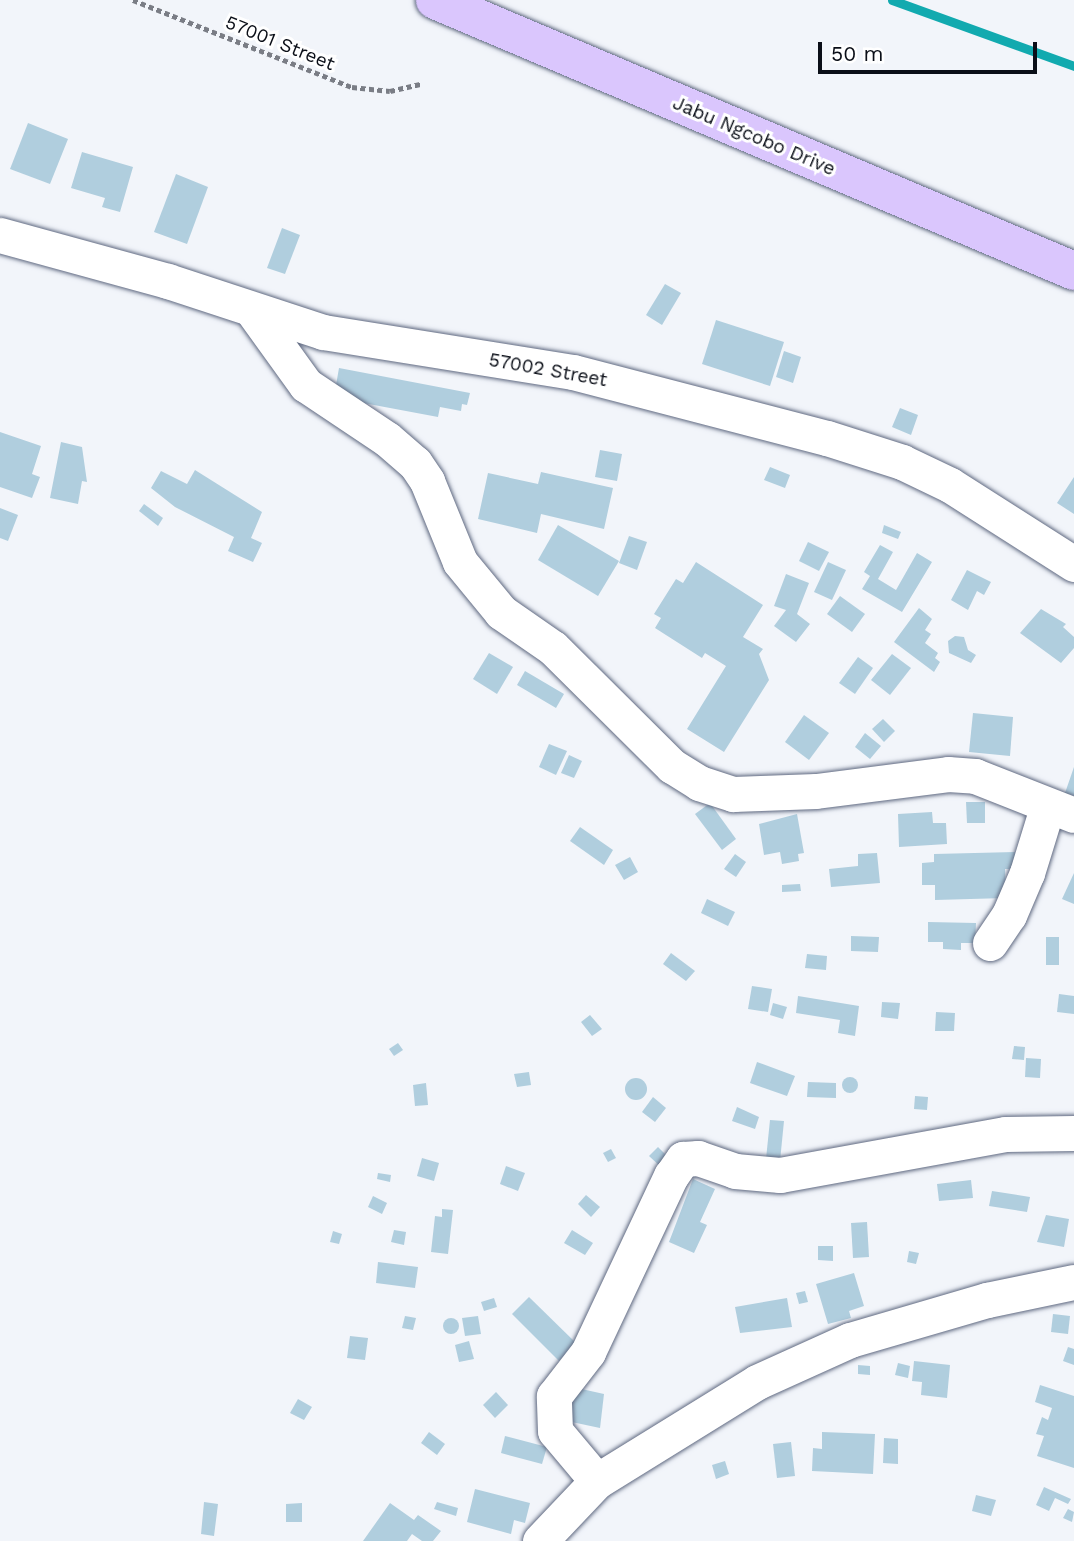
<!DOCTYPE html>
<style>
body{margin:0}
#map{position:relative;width:1074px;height:1541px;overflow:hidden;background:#f2f5fa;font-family:"Work Sans",sans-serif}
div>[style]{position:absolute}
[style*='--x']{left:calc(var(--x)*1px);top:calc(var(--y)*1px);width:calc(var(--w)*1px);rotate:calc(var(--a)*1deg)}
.stream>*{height:9px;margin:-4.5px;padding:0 4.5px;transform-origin:4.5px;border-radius:4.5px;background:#12aaaf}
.building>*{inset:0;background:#b0cede}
.round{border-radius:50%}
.path>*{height:4.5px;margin-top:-2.25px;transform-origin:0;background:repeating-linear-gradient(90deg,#7a7d85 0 5px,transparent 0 8.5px)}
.roads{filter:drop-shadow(0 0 2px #5f6981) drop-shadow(0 0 2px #5f6981)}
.minor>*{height:35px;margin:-17.5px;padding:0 17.5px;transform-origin:17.5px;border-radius:17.5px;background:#fff}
.major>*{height:38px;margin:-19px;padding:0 19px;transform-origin:19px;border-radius:19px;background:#dac6fd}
span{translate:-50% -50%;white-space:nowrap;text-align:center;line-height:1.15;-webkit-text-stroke:6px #fff;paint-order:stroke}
.street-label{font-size:19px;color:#0a0e17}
.scale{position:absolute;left:818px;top:42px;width:219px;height:32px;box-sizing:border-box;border:4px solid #0a0e17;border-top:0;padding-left:9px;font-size:21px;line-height:24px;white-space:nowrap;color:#0a0e17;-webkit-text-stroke:5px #fff;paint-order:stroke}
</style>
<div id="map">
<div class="stream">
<i style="--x:892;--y:0;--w:194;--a:19.9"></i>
</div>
<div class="building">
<i style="clip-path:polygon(28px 123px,68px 139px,50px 184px,10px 169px)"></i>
<i style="clip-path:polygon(82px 152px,133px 167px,120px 212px,102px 207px,105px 198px,71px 188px)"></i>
<i style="clip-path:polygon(176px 174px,208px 187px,187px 244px,154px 232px)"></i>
<i style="clip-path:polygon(282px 228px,300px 235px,285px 274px,267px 268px)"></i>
<i style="clip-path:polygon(665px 284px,681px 293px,662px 325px,646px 315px)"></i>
<i style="clip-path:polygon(716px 320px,784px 342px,770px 386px,702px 364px)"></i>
<i style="clip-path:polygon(784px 351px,801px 357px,793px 383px,776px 377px)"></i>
<i style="clip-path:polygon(339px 368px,470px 393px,467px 405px,462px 404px,461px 411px,440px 407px,438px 417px,342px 399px,335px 391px)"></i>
<i style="clip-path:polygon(900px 408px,918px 415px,911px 435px,892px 427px)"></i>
<i style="clip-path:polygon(0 432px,41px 446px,32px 474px,40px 477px,32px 498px,0 487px)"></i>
<i style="clip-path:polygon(61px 442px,82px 447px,87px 482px,82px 481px,78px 504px,50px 498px)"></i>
<i style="clip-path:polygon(600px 450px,622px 454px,617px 481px,595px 477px)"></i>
<i style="clip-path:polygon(770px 467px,790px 475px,785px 488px,764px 480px)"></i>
<i style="clip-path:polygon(195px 470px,262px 512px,251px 538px,262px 543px,253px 562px,228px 551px,234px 537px,175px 507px,151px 488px,161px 471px,187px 484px)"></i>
<i style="clip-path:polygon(541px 472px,613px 488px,604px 529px,541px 514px,537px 533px,478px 519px,488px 473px,538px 484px)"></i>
<i style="clip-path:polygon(1074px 477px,1074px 514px,1057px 503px)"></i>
<i style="clip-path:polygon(144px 504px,163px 518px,158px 526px,139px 511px)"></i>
<i style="clip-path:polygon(0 508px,18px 515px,8px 541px,0 538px)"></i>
<i style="clip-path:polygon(558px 525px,619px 561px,598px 596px,538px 560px)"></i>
<i style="clip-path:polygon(884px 525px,901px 532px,898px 539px,882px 533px)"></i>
<i style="clip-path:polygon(629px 536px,647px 542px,637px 570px,619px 563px)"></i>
<i style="clip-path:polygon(808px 542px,829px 552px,819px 571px,799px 561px)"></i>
<i style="clip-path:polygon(880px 545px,893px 552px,878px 579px,896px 590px,917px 553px,932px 562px,902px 612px,862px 589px,870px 576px,864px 572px)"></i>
<i style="clip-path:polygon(696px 562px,763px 605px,743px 637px,763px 649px,759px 654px,769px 680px,724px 752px,687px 729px,726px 666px,705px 653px,702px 658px,655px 628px,661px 618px,654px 614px,676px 579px,683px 583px)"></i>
<i style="clip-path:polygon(828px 562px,846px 570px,832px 600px,814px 592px)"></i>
<i style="clip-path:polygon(967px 570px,991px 582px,984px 595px,977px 591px,968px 610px,951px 600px)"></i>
<i style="clip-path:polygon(786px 574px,809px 583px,797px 614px,810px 624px,796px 642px,774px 626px,786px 610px,774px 606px)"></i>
<i style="clip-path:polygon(840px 596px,865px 614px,852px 632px,827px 614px)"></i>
<i style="clip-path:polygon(919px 608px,932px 619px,925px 630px,931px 634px,925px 643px,938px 653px,935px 658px,940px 662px,934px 672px,894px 642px)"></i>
<i style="clip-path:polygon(1041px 609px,1066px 624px,1063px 627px,1074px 637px,1074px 648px,1061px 663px,1020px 633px)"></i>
<i style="clip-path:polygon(955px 636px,964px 637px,968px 650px,976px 655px,971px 663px,949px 653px,948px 641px)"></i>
<i style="clip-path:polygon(489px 653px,513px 667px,497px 694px,473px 679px)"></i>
<i style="clip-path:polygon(892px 654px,911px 668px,890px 695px,871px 680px)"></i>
<i style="clip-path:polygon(858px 657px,873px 668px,855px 694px,839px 683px)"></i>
<i style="clip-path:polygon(525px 671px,564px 694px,556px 708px,517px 685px)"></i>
<i style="clip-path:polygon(973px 713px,1013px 717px,1010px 756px,969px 752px)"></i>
<i style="clip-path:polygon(804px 715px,829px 733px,809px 760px,785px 742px)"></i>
<i style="clip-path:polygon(883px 719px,895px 731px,884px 742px,872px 729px)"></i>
<i style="clip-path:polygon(865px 733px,881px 746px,870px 759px,855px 747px)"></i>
<i style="clip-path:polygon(549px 744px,567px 751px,556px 775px,539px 767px)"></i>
<i style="clip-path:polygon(569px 755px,582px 761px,574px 778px,561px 773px)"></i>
<i style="clip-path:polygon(1074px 767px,1074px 796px,1065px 793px)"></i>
<i style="clip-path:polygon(966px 802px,985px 802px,985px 823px,967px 823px)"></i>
<i style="clip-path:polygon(710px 803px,736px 839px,722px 850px,695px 814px)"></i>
<i style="clip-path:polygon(932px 812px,933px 823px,946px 823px,947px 844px,899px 847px,898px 814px)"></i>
<i style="clip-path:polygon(797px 814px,804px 853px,798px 854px,799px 861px,782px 864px,780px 852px,764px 855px,759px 824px)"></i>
<i style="clip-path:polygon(580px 827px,613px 850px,604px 865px,570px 841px)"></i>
<i style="clip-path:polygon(1015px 852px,1016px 869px,1005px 869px,1006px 898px,935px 900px,935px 885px,922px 885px,922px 863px,934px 862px,934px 854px)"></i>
<i style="clip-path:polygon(877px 853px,880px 883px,831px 887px,829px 869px,858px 866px,858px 854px)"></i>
<i style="clip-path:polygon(735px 854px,746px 862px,736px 877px,724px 869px)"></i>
<i style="clip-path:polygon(630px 857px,638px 872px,624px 880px,615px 865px)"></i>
<i style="clip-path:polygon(1074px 873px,1074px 904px,1062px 899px)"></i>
<i style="clip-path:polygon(800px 884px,801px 891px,782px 892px,782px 885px)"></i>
<i style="clip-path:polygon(707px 899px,735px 912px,728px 926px,701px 913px)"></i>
<i style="clip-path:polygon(928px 922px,976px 923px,975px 943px,961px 943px,961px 950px,943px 949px,943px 942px,928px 942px)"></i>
<i style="clip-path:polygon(851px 936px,879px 937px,878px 952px,851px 951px)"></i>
<i style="clip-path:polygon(1046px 937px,1059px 937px,1059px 965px,1046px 965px)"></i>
<i style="clip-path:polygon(671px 953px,695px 971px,686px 981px,663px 964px)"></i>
<i style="clip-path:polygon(807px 954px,827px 956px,826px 970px,805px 968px)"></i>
<i style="clip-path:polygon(752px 986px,772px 989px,768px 1012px,748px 1009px)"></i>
<i style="clip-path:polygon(1059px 994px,1074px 996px,1074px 1014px,1057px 1012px)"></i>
<i style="clip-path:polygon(798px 996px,859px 1006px,855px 1036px,838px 1033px,840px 1020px,796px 1013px)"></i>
<i style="clip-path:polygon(882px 1002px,900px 1003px,898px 1019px,881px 1017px)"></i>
<i style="clip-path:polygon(773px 1003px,787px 1007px,783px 1019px,770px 1015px)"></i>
<i style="clip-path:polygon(936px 1012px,955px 1013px,954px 1031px,935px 1031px)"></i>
<i style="clip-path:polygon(590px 1015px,602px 1029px,592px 1036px,581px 1022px)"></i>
<i style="clip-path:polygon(398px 1043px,403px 1050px,394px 1056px,389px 1049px)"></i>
<i style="clip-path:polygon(1014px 1046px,1025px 1047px,1024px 1060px,1012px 1059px)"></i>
<i style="clip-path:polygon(1026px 1058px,1041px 1059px,1040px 1078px,1025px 1077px)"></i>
<i style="clip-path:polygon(757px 1062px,795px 1076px,787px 1096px,750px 1083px)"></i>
<i style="clip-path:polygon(529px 1072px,531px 1085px,517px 1087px,514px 1074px)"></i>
<i class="round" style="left:842px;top:1077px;width:16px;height:16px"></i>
<i class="round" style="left:625px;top:1078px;width:22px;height:22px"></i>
<i style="clip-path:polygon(808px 1082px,836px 1083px,836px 1098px,807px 1097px)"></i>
<i style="clip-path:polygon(426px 1083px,428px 1105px,415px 1106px,413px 1085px)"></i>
<i style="clip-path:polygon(915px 1096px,928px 1097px,927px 1110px,914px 1109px)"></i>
<i style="clip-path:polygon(653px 1097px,666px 1108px,655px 1122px,642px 1112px)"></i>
<i style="clip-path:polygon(737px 1107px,759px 1117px,755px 1129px,732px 1121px)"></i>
<i style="clip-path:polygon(770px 1120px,784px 1121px,780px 1161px,766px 1159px)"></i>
<i style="clip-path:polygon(658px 1147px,671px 1160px,662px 1168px,649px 1156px)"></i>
<i style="clip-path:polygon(611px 1149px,616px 1158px,608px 1162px,603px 1153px)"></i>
<i style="clip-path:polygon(422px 1158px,439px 1163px,434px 1181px,417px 1176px)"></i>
<i style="clip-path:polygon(506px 1166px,525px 1173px,518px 1191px,500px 1184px)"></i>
<i style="clip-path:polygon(378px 1173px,391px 1175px,390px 1182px,377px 1179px)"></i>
<i style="clip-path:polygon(693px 1179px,715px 1189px,700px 1222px,707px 1225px,694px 1253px,669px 1242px)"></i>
<i style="clip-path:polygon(971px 1180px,973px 1198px,939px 1201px,937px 1184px)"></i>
<i style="clip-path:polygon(992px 1191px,1030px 1197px,1027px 1212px,989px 1206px)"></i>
<i style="clip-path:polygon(586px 1195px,600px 1207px,591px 1217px,578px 1204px)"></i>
<i style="clip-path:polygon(373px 1196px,387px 1203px,382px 1214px,368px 1207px)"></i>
<i style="clip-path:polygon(442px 1209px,453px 1210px,448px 1254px,431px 1252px,435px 1216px,442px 1217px)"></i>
<i style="clip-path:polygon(1046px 1215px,1069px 1219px,1064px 1247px,1037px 1242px)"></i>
<i style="clip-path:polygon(867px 1222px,869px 1257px,853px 1258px,851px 1223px)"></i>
<i style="clip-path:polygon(394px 1230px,406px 1232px,404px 1245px,391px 1242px)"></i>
<i style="clip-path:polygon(572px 1230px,593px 1243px,585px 1255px,564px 1243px)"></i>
<i style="clip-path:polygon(333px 1231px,342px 1234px,339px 1244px,330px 1242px)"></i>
<i style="clip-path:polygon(818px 1246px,833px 1246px,833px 1261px,818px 1260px)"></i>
<i style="clip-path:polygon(909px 1251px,919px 1253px,916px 1264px,907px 1262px)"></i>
<i style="clip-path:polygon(378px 1262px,418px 1267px,415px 1288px,376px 1283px)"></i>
<i style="clip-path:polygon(854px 1273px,864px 1306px,849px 1311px,851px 1318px,828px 1324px,816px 1284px)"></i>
<i style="clip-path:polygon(805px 1291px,808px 1302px,799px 1304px,796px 1293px)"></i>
<i style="clip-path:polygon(529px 1297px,576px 1343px,559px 1361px,512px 1314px)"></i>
<i style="clip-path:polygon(494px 1298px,497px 1307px,484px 1311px,481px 1302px)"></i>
<i style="clip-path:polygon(787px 1298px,792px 1327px,740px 1333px,735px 1307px)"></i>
<i style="clip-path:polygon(1053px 1314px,1070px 1316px,1068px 1334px,1051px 1332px)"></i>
<i style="clip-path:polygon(405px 1316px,416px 1318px,413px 1330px,402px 1328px)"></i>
<i style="clip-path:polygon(478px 1316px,481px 1334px,465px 1336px,462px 1318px)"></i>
<i class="round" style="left:443px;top:1318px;width:16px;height:16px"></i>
<i style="clip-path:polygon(350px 1336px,368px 1338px,365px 1360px,347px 1358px)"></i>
<i style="clip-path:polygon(469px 1341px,474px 1359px,459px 1362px,455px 1345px)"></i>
<i style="clip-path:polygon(1068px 1347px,1074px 1349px,1074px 1365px,1063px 1361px)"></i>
<i style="clip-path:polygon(914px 1361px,950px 1365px,947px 1398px,921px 1395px,922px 1382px,912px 1381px)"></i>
<i style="clip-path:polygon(898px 1363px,910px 1366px,908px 1378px,895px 1375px)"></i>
<i style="clip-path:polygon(858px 1365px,870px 1366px,870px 1375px,858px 1374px)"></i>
<i style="clip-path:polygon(1040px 1385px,1074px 1396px,1074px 1468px,1037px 1456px,1044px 1436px,1036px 1434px,1042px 1417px,1048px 1420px,1052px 1408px,1035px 1402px)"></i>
<i style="clip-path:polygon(577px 1388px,604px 1394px,600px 1428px,567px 1421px)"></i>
<i style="clip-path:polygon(496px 1392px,508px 1405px,495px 1418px,483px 1405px)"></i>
<i style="clip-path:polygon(298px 1399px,312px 1407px,304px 1420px,290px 1413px)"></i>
<i style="clip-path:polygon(429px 1432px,445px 1444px,437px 1455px,421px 1443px)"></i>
<i style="clip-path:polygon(822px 1432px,875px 1434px,873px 1474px,812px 1471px,813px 1448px,822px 1449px)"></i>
<i style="clip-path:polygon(505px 1436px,547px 1447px,542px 1464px,501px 1453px)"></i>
<i style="clip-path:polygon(884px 1438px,898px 1439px,898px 1464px,883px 1463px)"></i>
<i style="clip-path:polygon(791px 1442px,795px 1476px,777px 1478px,773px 1444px)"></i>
<i style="clip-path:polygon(725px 1461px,729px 1474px,716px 1479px,712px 1465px)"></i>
<i style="clip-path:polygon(1044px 1487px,1071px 1499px,1068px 1504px,1055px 1498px,1049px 1511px,1036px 1505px)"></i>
<i style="clip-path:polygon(475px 1489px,530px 1503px,525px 1523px,514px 1520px,511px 1534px,467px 1522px)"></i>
<i style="clip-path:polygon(976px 1495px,996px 1500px,991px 1516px,972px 1511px)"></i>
<i style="clip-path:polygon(204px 1502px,218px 1504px,214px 1536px,201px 1534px)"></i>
<i style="clip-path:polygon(437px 1502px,458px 1508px,456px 1516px,434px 1509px)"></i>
<i style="clip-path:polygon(302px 1503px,302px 1522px,286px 1522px,286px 1504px)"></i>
<i style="clip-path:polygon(390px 1503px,414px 1520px,418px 1515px,441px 1531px,433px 1541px,422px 1541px,412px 1534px,407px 1541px,363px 1541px)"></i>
<i style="clip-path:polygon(1068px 1509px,1074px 1512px,1072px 1522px,1063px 1518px)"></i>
</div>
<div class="path">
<i style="--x:133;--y:0;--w:236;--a:21.7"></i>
<i style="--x:352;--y:87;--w:38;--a:6"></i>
<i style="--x:390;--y:91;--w:32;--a:-13"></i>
</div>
<div class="roads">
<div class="minor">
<i style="--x:0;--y:235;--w:174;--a:15.3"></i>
<i style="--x:168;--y:281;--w:163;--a:18.2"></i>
<i style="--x:323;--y:332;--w:253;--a:9.1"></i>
<i style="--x:573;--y:372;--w:262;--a:14.6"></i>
<i style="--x:827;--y:438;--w:79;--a:17.7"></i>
<i style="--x:902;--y:462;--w:53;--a:25.6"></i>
<i style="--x:950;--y:485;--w:147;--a:32.5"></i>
<i style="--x:254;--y:313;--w:89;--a:54.2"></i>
<i style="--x:306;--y:385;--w:97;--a:33.7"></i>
<i style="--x:387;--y:439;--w:37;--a:41"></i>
<i style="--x:415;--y:463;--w:22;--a:56"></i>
<i style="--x:427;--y:481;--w:87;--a:67.8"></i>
<i style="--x:460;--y:562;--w:65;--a:50.6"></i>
<i style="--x:501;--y:612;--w:63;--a:34.7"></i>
<i style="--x:553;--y:648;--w:168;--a:44.8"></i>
<i style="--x:672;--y:766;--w:32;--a:32"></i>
<i style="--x:699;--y:783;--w:36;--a:18"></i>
<i style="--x:733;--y:794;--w:83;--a:-2.1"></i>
<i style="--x:816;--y:791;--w:133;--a:-7.3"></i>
<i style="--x:948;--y:774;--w:27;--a:4"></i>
<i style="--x:975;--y:776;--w:106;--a:21.5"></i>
<i style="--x:990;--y:943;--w:34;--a:-56"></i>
<i style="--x:1009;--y:915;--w:46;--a:-66.8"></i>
<i style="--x:1027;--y:873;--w:68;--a:-72.9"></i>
<i style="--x:597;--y:1481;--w:65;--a:-130"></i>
<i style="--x:555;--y:1431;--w:35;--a:-92"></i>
<i style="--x:554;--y:1396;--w:56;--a:-52.3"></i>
<i style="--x:588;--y:1352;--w:195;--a:-64.8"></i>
<i style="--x:671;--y:1176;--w:21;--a:-55"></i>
<i style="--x:683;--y:1159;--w:15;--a:-4"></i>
<i style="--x:698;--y:1158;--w:39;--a:19"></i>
<i style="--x:735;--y:1171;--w:45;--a:5.1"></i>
<i style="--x:780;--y:1175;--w:229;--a:-10.3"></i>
<i style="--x:1005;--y:1134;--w:69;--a:-0.8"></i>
<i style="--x:540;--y:1541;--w:83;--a:-46.5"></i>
<i style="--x:597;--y:1481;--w:188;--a:-31.7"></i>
<i style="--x:757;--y:1382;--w:102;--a:-24.3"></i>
<i style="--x:850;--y:1340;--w:143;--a:-16.3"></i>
<i style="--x:987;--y:1300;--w:89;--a:-11.7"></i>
</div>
<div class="major">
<i style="--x:435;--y:0;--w:694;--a:22.98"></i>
</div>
</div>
<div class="street-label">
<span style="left:280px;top:43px;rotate:22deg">57001 Street</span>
<span style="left:754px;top:136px;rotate:23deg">Jabu Ngcobo Drive</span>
<span style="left:548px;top:370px;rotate:10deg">57002 Street</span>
</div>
<div class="scale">50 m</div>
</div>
